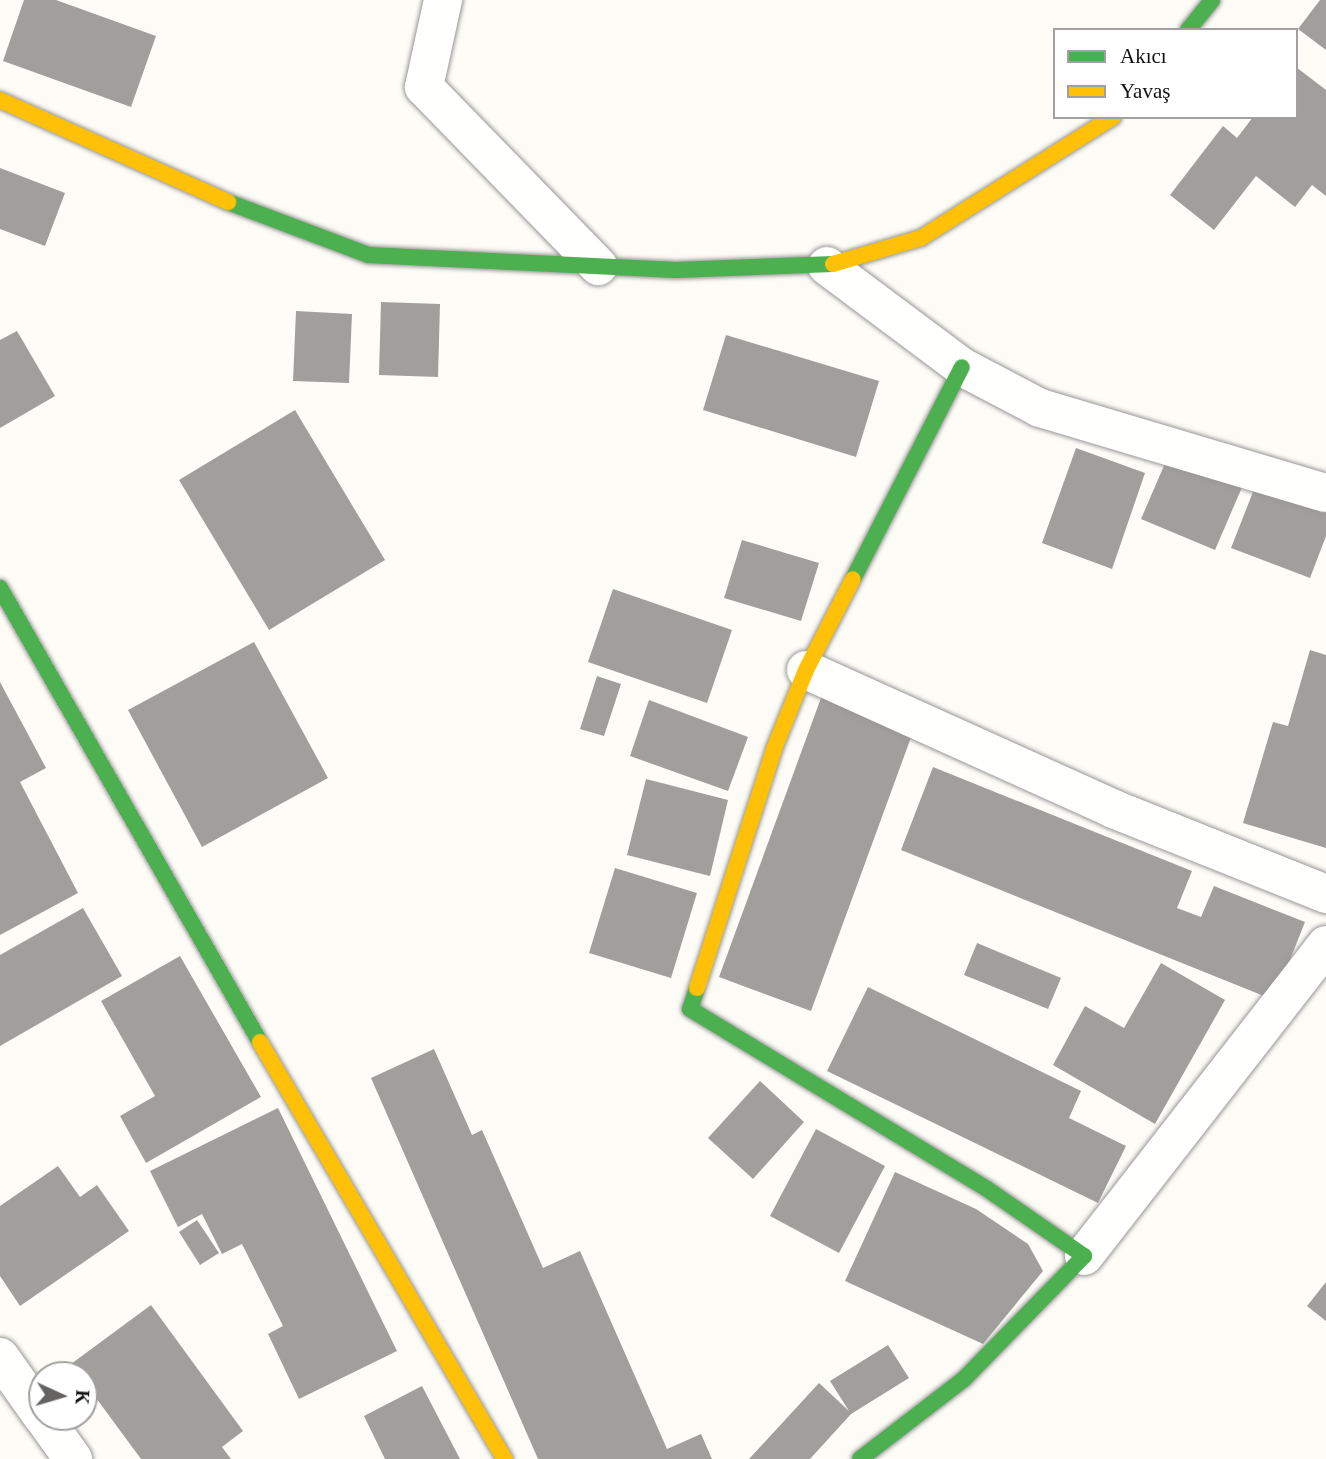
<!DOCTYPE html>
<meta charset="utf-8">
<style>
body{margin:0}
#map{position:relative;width:1326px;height:1459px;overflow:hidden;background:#fdfcf7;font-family:"Times New Roman",serif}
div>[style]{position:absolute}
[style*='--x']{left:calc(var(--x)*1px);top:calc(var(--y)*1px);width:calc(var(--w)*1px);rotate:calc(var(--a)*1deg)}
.building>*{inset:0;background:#a19f9c}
.roads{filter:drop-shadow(0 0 2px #979795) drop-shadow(0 0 2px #979795)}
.street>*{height:38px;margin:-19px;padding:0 19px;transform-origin:19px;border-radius:19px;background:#fffffe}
.fast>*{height:16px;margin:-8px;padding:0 8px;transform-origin:8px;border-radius:8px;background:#4caf50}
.slow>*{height:16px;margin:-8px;padding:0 8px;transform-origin:8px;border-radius:8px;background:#ffc107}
span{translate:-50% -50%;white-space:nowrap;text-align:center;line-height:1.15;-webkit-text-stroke:7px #fff;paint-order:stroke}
.legend{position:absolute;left:1053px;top:28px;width:245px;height:91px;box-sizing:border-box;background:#fff;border:2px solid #a0a0a0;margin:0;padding:9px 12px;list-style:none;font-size:21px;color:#111}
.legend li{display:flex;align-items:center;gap:14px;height:35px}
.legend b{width:35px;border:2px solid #a0a0a0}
.north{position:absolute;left:28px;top:1361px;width:70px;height:70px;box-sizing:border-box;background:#fff;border:2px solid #a0a0a0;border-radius:50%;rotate:94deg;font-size:19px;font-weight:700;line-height:28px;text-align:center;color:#111}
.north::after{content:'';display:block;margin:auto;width:24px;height:32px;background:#646362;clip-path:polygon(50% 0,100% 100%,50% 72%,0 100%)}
</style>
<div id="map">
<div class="building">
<i style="clip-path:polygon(24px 0,56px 0,156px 36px,131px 107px,3px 61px)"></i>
<i style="clip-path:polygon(1320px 0,1326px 0,1326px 50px,1298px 29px)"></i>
<i style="clip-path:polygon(1296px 67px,1326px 90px,1326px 196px,1312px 185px,1295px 207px,1256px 176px,1214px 230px,1170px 195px,1223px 126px,1237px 138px,1253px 117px,1296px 117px)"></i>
<i style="clip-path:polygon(0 168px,65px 193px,45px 246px,0 229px)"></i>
<i style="clip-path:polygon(381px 302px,440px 304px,438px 377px,379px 375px)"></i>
<i style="clip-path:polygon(296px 311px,352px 314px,349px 383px,293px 381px)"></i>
<i style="clip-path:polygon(17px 331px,55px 396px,0 428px,0 340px)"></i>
<i style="clip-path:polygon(726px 335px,879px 381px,856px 457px,703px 410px)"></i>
<i style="clip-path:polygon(295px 410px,385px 560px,269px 630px,179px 480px)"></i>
<i style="clip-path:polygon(1076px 448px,1145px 473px,1112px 569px,1042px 543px)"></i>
<i style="clip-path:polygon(1169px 454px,1243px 485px,1215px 550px,1141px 519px)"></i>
<i style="clip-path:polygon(1260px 474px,1326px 499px,1326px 536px,1310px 578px,1231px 548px)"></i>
<i style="clip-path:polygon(742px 540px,819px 563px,801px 621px,724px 598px)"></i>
<i style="clip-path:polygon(613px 589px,732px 630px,707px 703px,588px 662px)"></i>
<i style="clip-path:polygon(254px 642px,328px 778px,202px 847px,128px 710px)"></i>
<i style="clip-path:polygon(1310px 650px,1326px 655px,1326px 848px,1243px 823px,1273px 722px,1288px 726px)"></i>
<i style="clip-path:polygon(597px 676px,621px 684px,604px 736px,580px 729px)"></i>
<i style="clip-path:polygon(0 682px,46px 768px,20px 782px,78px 893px,0 935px)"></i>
<i style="clip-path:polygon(825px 687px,917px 721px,811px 1011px,719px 977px)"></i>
<i style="clip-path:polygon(649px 700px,748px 737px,728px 791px,630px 756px)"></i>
<i style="clip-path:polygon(933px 767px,1192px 871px,1177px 908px,1201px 917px,1214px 886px,1305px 922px,1274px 1000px,901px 850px)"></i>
<i style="clip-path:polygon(646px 779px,728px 800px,710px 876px,627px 855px)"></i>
<i style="clip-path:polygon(615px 868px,697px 893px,671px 978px,589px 953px)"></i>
<i style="clip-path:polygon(83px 908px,122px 976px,0 1046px,0 955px)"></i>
<i style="clip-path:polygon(977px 943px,1061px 978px,1048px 1009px,964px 975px)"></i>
<i style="clip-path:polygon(180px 956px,261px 1097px,146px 1163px,120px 1116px,155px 1096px,101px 1001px)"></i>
<i style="clip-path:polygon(1161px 963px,1225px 1000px,1155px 1124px,1053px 1065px,1085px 1006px,1124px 1028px)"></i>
<i style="clip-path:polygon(868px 987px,1081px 1091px,1069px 1118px,1126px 1146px,1098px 1203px,827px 1071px)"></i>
<i style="clip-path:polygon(434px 1049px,472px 1135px,482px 1130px,543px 1268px,580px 1251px,667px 1449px,701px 1434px,712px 1459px,538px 1459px,371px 1078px)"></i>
<i style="clip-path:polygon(760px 1081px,804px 1122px,753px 1179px,708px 1138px)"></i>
<i style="clip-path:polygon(278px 1108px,397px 1351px,299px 1399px,268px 1334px,283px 1326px,242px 1244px,222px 1254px,202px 1214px,178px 1227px,150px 1171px)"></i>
<i style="clip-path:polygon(816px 1129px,885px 1166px,839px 1253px,770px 1216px)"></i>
<i style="clip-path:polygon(58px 1166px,80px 1197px,97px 1185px,129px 1231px,20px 1306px,0 1276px,0 1206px)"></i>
<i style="clip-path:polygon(895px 1172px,976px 1209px,1028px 1244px,1043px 1271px,983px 1344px,845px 1281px)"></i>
<i style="clip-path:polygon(197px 1220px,219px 1253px,200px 1265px,179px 1232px)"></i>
<i style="clip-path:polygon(1326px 1282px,1326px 1321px,1307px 1306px)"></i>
<i style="clip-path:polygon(151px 1305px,243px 1431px,222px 1447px,231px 1459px,141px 1459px,71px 1364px)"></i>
<i style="clip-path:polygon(888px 1345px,909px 1378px,851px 1414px,810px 1459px,749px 1459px,819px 1383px,849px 1411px,830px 1381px)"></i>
<i style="clip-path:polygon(422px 1386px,460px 1459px,385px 1459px,364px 1416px)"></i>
</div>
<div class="roads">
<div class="street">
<i style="--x:443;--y:0;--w:89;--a:102.3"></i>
<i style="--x:424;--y:87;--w:250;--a:45.8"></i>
<i style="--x:827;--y:266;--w:169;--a:36.8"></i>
<i style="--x:962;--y:367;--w:88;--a:27.7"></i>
<i style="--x:1040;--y:408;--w:298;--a:16.6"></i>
<i style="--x:806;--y:670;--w:335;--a:24.3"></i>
<i style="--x:1111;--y:808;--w:232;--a:21.8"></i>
<i style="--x:1084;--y:1256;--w:394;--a:-52.1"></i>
<i style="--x:0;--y:1357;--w:72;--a:54.6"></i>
<i style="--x:43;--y:1417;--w:52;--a:54.5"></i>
</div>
<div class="fast">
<i style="--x:1188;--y:30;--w:38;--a:-51"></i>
<i style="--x:228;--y:202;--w:150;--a:20.7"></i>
<i style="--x:368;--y:255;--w:308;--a:2.8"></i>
<i style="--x:676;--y:270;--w:157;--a:-2.2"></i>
<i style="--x:853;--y:579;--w:238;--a:-62.8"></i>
<i style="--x:0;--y:588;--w:523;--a:60.2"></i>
<i style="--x:697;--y:988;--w:22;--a:108"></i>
<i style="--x:690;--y:1009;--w:347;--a:31.2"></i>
<i style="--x:987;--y:1189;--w:118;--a:34.6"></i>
<i style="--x:1084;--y:1256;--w:172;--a:134.3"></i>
<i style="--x:964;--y:1379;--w:131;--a:142.4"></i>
</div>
<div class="slow">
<i style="--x:0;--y:100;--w:250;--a:24.1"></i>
<i style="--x:833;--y:264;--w:92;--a:-16.5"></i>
<i style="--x:921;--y:238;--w:227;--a:-32.2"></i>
<i style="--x:697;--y:988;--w:251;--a:-72.1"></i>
<i style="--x:774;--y:749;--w:85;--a:-67.9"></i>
<i style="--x:806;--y:670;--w:102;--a:-62.7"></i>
<i style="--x:260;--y:1042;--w:484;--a:59.6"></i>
</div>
</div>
<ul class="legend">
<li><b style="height:9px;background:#4caf50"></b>Akıcı</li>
<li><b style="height:9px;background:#ffc107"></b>Yavaş</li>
</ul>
<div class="north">K</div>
</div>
